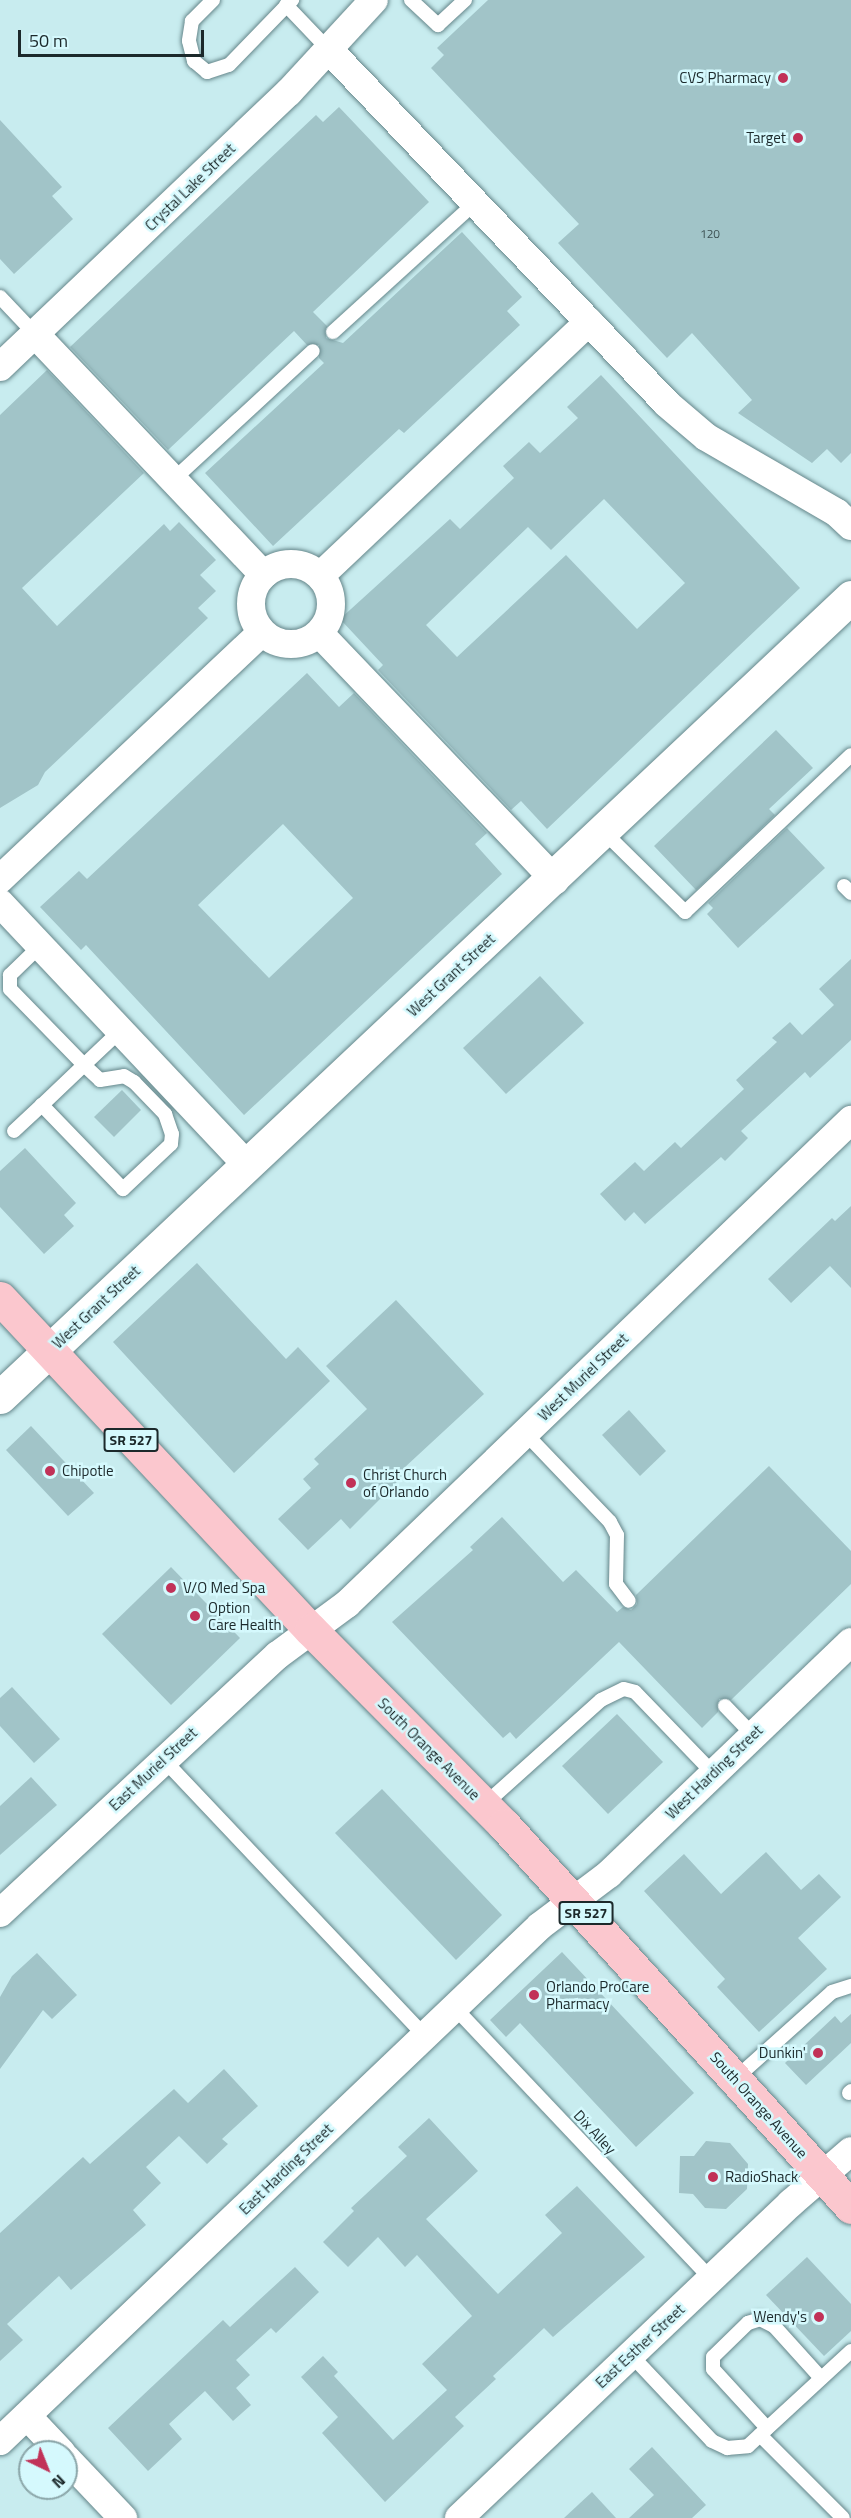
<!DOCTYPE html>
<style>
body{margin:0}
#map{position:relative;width:851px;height:2518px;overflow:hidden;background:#c8ecef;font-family:"Titillium Web",sans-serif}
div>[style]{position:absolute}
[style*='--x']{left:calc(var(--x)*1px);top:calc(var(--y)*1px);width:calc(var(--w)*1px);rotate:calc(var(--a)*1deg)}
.building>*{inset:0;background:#a1c4c8}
.roads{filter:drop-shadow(0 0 2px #65868a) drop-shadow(0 0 2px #65868a)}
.lane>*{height:14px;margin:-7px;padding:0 7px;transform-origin:7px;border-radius:7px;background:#fff}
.street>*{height:28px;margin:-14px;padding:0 14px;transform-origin:14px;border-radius:14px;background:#fff}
.street>.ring{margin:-14px;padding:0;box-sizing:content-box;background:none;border:28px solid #fff;border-radius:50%}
.secondary>*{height:33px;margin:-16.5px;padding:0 16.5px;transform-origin:16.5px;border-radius:16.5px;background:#fff}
.primary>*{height:33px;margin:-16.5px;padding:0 16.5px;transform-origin:16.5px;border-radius:16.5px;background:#fbc7ce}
.dots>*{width:16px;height:16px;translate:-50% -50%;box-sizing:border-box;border:3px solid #d5f9fd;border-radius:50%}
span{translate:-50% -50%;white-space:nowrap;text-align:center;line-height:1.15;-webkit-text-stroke:5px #d5f9fd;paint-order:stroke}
.number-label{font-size:12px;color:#3d5052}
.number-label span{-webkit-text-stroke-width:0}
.shield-label span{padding:2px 4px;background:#d5f9fd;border:2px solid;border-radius:4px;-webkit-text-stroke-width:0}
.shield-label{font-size:14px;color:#1c292b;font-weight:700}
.poi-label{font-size:15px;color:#1c292b}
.right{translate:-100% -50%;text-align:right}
.left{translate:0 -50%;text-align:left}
.street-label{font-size:15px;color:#1c292b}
.north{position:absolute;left:18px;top:2440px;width:60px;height:60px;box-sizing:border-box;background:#d5f9fd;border:2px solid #8ba6a9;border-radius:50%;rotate:137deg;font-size:16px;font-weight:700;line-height:24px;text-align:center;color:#1c292b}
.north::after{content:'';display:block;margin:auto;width:21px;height:27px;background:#c13258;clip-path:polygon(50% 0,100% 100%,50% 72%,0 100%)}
.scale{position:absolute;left:18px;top:30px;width:186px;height:27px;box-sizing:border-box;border:3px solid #1c292b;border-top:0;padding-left:8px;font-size:18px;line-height:21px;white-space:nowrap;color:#1c292b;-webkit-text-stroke:4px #d5f9fd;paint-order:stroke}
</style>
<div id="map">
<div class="building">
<i style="clip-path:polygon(488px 0,851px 0,851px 453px,841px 463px,827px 449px,812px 463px,738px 413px,752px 400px,692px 333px,667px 358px,558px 243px,579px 224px,431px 68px,444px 55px,437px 48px)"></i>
<i style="clip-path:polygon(339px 107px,429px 202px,313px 312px,327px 326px,326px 338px,343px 343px,462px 232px,522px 297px,507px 311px,520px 325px,404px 433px,399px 429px,273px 546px,205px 473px,324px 363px,319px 358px,319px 345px,307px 345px,294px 331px,168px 450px,70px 347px,316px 115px,323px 122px)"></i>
<i style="clip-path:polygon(0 120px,62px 187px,52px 196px,73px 219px,14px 274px,0 259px)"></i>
<i style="clip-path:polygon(47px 370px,144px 473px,22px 588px,57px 626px,164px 524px,170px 531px,179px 522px,216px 560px,200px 575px,216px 591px,198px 608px,208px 618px,45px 772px,38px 785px,0 808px,0 415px)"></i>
<i style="clip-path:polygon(evenodd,601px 375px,800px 588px,547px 829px,521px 801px,511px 810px,378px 670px,383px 665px,340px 619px,450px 519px,460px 529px,514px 478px,503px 466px,529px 442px,540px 453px,578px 418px,567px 407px,601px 375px,604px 499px,685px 583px,637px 629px,566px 555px,457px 657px,426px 625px,528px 527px,551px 550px,604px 499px)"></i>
<i style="clip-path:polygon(evenodd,307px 673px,339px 707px,354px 693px,487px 833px,475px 844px,502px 874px,244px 1115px,86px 945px,81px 950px,40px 907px,79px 871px,87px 879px,307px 673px,283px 824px,353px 898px,269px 978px,198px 905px,283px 824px)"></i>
<i style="clip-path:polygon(776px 730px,813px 768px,769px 809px,775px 815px,696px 890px,654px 846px)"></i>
<i style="clip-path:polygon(787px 828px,825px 868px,738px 948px,707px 914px,713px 908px,708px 903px)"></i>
<i style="clip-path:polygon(851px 959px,851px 1040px,810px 1078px,805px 1072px,741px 1131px,748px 1138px,725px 1161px,721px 1157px,645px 1224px,634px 1212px,625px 1221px,600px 1194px,635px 1162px,644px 1171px,675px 1142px,681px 1148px,744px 1089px,736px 1080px,777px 1042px,772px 1038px,790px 1022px,802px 1035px,834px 1005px,819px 989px)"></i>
<i style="clip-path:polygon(540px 976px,584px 1023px,506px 1094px,463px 1048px)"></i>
<i style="clip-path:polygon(122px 1090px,141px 1110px,114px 1137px,94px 1117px)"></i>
<i style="clip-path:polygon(25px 1148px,76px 1203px,64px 1215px,74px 1226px,44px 1254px,0 1207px,0 1171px)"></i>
<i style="clip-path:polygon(851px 1206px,851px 1288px,830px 1266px,791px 1303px,768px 1279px,832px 1218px,835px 1221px)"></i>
<i style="clip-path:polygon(197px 1263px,286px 1359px,298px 1347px,330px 1381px,234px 1473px,113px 1342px)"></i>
<i style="clip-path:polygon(396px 1300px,484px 1394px,404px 1468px,407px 1472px,350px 1529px,341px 1519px,308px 1550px,278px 1519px,311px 1488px,303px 1479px,319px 1464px,314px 1459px,367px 1409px,326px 1366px)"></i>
<i style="clip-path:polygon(629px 1410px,666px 1451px,640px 1476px,602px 1435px)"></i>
<i style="clip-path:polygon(31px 1426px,94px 1493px,68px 1516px,6px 1450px)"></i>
<i style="clip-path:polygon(769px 1466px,851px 1551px,851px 1584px,731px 1700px,719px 1699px,718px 1712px,702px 1728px,619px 1642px,516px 1739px,510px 1732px,503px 1738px,392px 1622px,473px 1550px,470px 1547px,502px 1517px,563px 1582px,576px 1570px,617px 1612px,623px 1607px,631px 1610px,637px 1604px,636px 1595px)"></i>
<i style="clip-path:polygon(171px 1567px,240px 1638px,171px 1705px,102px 1634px)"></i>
<i style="clip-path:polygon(12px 1687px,60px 1739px,34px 1763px,0 1726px,0 1698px)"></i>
<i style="clip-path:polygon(617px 1714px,663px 1762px,608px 1814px,562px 1766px)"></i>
<i style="clip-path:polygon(31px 1777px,57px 1805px,0 1855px,0 1806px)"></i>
<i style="clip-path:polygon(382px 1789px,502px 1915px,456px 1960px,335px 1833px)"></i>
<i style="clip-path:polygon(766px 1852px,801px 1890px,819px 1874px,841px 1897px,798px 1938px,827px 1969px,759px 2032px,717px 1987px,725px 1979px,644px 1891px,684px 1854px,721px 1894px)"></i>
<i style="clip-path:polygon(562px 1952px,694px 2093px,636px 2147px,520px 2023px,506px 2037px,490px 2020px)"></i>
<i style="clip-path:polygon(37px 1953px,77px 1995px,52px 2019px,43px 2010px,0 2069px,0 1997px,12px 1976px)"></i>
<i style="clip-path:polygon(851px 2014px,851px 2043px,806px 2085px,785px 2063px,835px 2016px,841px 2023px)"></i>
<i style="clip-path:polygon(224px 2069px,258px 2106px,222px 2139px,228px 2144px,207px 2164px,179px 2136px,146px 2167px,161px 2183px,133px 2210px,146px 2225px,71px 2290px,59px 2276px,7px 2324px,23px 2340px,0 2361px,0 2233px,83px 2157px,90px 2164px,174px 2089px,188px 2103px)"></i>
<i style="clip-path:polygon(429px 2118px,478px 2171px,426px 2219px,498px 2294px,562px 2233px,545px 2215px,577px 2186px,645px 2257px,553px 2337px,544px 2328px,493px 2376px,496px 2379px,455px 2417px,464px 2426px,385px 2502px,322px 2433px,338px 2417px,301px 2377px,323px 2356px,338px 2372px,334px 2376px,393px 2440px,447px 2390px,422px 2364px,472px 2316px,417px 2255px,405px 2267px,378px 2237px,348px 2267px,323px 2242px,354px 2211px,351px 2208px,407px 2156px,398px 2147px)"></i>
<i style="clip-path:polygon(706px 2141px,730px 2143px,748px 2164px,747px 2189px,726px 2209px,705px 2208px,693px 2194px,679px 2193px,680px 2156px,694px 2156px)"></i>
<i style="clip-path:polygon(807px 2257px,851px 2304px,851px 2331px,824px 2356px,766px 2295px)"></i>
<i style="clip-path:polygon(295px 2267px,319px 2292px,276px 2333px,271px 2328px,236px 2360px,250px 2375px,236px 2388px,251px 2405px,233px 2421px,205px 2391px,169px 2424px,182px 2439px,148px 2471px,108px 2428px,223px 2320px,230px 2327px)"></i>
<i style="clip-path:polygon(652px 2447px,706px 2505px,692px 2518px,629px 2518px,654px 2495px,629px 2469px)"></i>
<i style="clip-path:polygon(592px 2492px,616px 2518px,564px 2518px)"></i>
</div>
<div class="roads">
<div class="lane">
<i style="--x:213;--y:0;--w:30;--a:135"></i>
<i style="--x:192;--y:21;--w:20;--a:99"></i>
<i style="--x:189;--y:41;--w:21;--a:76"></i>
<i style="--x:194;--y:61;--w:17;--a:40"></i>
<i style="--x:207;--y:72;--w:23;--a:-18"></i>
<i style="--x:229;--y:65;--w:91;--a:-45.9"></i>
<i style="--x:411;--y:0;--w:37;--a:43"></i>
<i style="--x:438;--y:25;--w:37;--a:-43"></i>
<i style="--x:286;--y:5;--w:62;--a:46.3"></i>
<i style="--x:0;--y:297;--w:51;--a:46.6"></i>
<i style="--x:333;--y:332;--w:192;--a:-42.3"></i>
<i style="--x:173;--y:480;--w:190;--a:-42.7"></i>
<i style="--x:604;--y:832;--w:114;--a:44.6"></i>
<i style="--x:685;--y:912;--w:228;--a:-43.4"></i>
<i style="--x:844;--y:886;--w:10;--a:45"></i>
<i style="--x:40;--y:946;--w:42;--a:136"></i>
<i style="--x:10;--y:975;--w:14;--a:90"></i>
<i style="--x:10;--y:989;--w:106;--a:45.8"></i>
<i style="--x:84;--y:1065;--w:22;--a:43"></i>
<i style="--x:100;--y:1080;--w:24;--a:-9"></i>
<i style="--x:124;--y:1076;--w:12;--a:31"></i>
<i style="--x:134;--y:1082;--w:45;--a:45.9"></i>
<i style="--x:165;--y:1114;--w:21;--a:71"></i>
<i style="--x:172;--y:1134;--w:10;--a:96"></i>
<i style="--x:171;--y:1144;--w:66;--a:136.8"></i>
<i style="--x:123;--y:1189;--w:117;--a:-134"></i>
<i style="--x:42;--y:1105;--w:58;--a:-43.6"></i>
<i style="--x:84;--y:1065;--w:50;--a:-43.4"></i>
<i style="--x:14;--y:1131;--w:38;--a:-43"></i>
<i style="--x:525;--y:1433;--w:123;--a:46.3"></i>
<i style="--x:610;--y:1522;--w:15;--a:62"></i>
<i style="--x:617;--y:1535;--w:49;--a:91.2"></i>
<i style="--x:616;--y:1584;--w:21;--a:53"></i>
<i style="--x:725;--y:1706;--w:40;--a:46"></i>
<i style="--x:163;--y:1759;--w:381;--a:46.6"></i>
<i style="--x:484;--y:1805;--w:157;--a:-41.9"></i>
<i style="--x:601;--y:1700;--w:25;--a:-26"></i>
<i style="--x:624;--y:1689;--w:11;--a:15"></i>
<i style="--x:635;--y:1692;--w:112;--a:46.1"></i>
<i style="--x:455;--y:2008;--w:373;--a:46.6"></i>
<i style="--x:735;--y:2079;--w:130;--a:-41.9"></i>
<i style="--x:832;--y:1992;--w:20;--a:-18"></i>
<i style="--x:849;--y:2093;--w:3;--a:-45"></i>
<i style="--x:631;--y:2355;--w:118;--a:46.7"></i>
<i style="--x:712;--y:2441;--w:17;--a:25"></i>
<i style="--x:727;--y:2448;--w:21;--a:-5"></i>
<i style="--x:748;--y:2446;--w:140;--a:-42.7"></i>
<i style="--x:767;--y:2428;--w:80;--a:-132.5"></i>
<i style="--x:713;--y:2369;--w:12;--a:-90"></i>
<i style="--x:713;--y:2357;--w:49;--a:-44.2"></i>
<i style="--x:748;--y:2323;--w:13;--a:-18"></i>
<i style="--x:760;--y:2319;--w:16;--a:27"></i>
<i style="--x:774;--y:2326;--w:70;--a:47.9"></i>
<i style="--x:760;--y:2435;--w:117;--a:45"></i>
</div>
<div class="street">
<i style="--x:329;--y:50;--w:488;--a:46.3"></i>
<i style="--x:666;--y:403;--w:52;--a:40.4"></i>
<i style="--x:706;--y:437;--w:151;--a:30.1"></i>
<i style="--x:837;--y:513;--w:19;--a:43"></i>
<i style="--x:35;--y:334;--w:332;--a:46.5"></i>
<i style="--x:0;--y:367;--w:399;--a:-43.6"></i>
<i style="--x:289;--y:92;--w:125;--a:-47.3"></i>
<i class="ring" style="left:251px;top:564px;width:52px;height:52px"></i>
<i style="--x:320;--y:576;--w:370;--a:-43.4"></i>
<i style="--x:319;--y:633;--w:342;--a:46.3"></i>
<i style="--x:0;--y:879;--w:360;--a:-43.3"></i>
<i style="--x:0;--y:903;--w:360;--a:46.7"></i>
<i style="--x:0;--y:1913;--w:379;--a:-42.9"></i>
<i style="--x:278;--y:1655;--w:86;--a:-36.5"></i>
<i style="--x:347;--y:1604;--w:699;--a:-43.84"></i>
<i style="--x:27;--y:2416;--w:50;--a:46.6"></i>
<i style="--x:0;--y:2441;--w:746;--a:-43.64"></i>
<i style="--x:540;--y:1926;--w:86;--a:-37"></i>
<i style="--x:609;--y:1874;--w:335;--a:-43.8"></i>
<i style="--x:66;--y:2458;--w:83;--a:46.5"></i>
<i style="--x:459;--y:2518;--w:458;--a:-43.5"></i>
<i style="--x:791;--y:2203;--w:79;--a:-40.9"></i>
</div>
<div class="secondary">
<i style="--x:0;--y:1397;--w:1168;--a:-43.23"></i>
</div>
<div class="primary">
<i style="--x:0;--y:1298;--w:455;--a:46.9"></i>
<i style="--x:311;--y:1630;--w:274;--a:45.3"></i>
<i style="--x:504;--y:1825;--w:516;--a:47.75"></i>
</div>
</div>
<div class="dots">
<i style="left:783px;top:78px;background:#c13258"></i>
<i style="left:798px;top:138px;background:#c13258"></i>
<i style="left:50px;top:1471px;background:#c13258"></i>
<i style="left:351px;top:1483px;background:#c13258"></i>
<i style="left:171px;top:1588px;background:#c13258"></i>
<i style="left:195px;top:1616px;background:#c13258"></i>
<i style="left:534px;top:1995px;background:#c13258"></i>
<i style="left:818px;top:2053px;background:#c13258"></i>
<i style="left:713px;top:2177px;background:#c13258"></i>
<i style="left:819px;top:2317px;background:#c13258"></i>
</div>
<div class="number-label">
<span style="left:710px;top:234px">120</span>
</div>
<div class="shield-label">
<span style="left:131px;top:1440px">SR 527</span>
<span style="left:586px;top:1913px">SR 527</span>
</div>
<div class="poi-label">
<span class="right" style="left:771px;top:78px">CVS Pharmacy</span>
<span class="right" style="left:786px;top:138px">Target</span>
<span class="left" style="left:62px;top:1471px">Chipotle</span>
<span class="left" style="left:363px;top:1483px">Christ Church<br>of Orlando</span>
<span class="left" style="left:183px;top:1588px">V/O Med Spa</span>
<span class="left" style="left:208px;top:1616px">Option<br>Care Health</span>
<span class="left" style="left:546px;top:1995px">Orlando ProCare<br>Pharmacy</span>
<span class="right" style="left:806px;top:2053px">Dunkin'</span>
<span class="left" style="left:725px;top:2177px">RadioShack</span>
<span class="right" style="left:807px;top:2317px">Wendy's</span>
</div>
<div class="street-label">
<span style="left:190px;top:187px;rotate:-44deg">Crystal Lake Street</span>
<span style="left:451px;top:975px;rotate:-43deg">West Grant Street</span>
<span style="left:96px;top:1307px;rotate:-43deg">West Grant Street</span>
<span style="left:583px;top:1377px;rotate:-44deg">West Muriel Street</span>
<span style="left:429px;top:1749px;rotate:45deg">South Orange Avenue</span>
<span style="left:153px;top:1769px;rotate:-43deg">East Muriel Street</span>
<span style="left:714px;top:1772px;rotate:-44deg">West Harding Street</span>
<span style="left:759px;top:2105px;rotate:48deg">South Orange Avenue</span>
<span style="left:595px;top:2132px;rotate:47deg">Dix Alley</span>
<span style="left:286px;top:2169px;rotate:-44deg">East Harding Street</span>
<span style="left:640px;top:2346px;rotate:-43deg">East Esther Street</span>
</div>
<div class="north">N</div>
<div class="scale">50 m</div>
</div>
